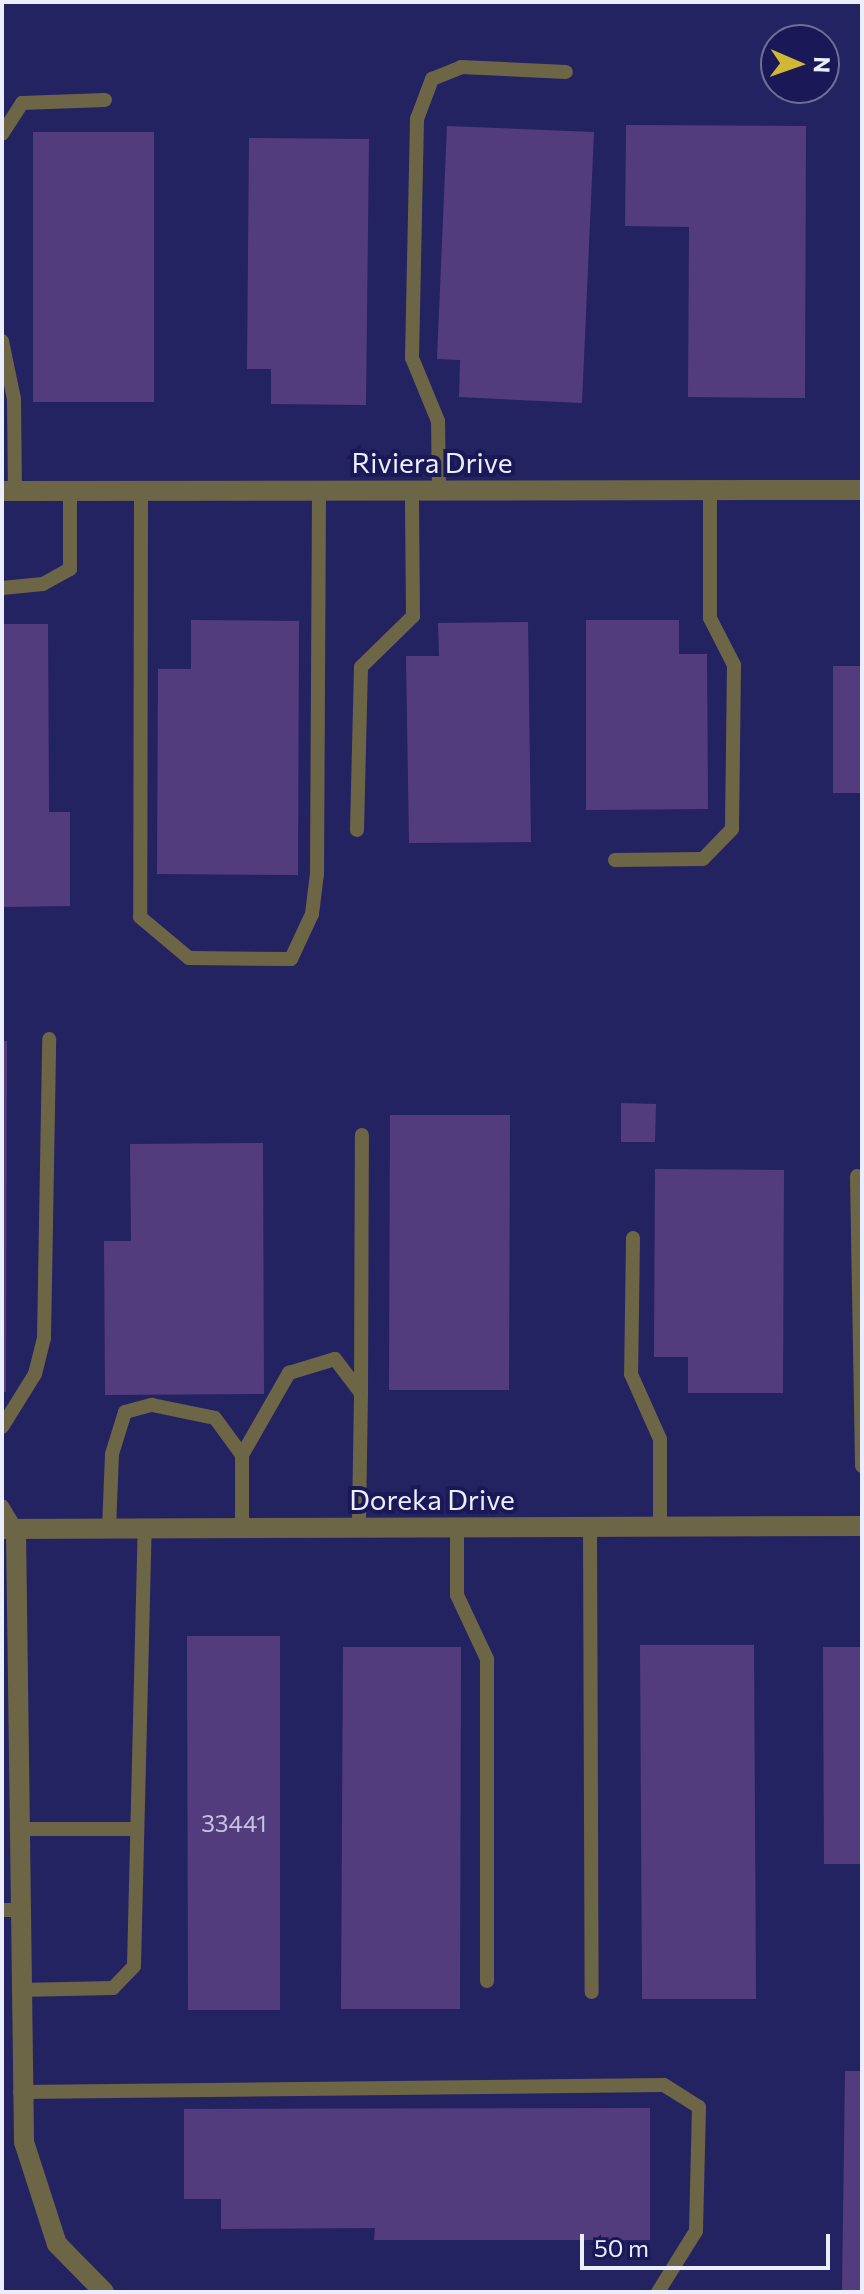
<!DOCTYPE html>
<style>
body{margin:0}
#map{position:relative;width:864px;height:2294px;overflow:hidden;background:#232361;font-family:Commissioner,sans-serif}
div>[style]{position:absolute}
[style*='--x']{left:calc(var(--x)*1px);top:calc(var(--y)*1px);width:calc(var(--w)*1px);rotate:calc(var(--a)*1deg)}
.building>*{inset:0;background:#533c7e}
.service>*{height:14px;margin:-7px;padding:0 7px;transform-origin:7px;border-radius:7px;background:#6d6646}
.minor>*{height:20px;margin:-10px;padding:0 10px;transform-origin:10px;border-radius:10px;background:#6d6646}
span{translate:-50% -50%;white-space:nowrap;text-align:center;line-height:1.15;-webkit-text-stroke:8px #1a1856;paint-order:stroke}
.number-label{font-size:24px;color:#c5c2de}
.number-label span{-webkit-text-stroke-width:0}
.street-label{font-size:28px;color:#ebeefe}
.frame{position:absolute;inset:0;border:4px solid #ebeefe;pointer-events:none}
.north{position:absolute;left:760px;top:24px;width:80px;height:80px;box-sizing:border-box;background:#1a1856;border:2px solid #6e6e99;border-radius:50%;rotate:92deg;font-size:22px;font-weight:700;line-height:32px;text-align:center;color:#ebeefe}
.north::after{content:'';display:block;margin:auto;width:28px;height:36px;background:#d1b736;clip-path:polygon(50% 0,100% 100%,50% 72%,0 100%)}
.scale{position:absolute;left:580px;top:2234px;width:250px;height:36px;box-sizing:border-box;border:4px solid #ebeefe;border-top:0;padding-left:10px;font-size:24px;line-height:28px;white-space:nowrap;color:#ebeefe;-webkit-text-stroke:6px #1a1856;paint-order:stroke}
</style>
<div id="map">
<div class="building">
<i style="clip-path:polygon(626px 125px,806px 126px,805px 398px,688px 397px,689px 227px,625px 226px)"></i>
<i style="clip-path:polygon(447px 126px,594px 132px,582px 403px,459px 397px,460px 360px,437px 359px)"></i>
<i style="clip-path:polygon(33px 132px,154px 132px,154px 402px,33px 402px)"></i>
<i style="clip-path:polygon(249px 138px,369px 139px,366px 405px,271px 404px,271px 369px,247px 369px)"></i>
<i style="clip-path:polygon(191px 620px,299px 621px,298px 875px,157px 874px,158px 669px,191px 669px)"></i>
<i style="clip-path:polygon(586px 620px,679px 620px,679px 654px,707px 654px,708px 809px,586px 810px)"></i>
<i style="clip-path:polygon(528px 622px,531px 842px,409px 843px,406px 656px,439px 656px,438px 623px)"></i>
<i style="clip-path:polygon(2px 624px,48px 624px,49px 812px,70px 812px,70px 906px,2px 907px)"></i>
<i style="clip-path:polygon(833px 666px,862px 666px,862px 793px,833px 793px)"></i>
<i style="clip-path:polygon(2px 1041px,7px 1041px,6px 1392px,2px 1392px)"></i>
<i style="clip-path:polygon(621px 1103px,656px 1104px,655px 1142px,621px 1142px)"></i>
<i style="clip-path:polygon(390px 1115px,510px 1115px,509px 1390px,389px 1390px)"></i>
<i style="clip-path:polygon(263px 1143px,264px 1394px,105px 1395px,104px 1241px,131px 1241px,130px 1144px)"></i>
<i style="clip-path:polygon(655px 1169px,784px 1170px,783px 1393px,688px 1393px,688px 1357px,654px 1357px)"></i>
<i style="clip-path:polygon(187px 1636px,280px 1636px,280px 2010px,188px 2010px)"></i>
<i style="clip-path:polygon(640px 1645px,754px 1645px,756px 1999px,642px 1999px)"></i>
<i style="clip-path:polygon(343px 1647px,461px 1647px,460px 2009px,341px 2009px)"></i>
<i style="clip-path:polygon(823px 1647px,862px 1647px,862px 1864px,824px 1864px)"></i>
<i style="clip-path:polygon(845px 2071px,862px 2071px,862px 2292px,842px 2292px)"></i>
<i style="clip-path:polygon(650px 2108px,650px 2240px,374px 2240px,375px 2228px,221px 2229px,221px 2199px,184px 2199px,184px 2109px)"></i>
</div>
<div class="service">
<i style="--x:2;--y:134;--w:37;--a:-57"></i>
<i style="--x:22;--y:103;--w:83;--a:-2.1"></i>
<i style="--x:2;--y:341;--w:59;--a:78.3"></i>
<i style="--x:14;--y:399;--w:92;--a:89.4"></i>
<i style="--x:141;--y:491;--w:426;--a:90.1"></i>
<i style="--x:140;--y:917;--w:64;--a:39.9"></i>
<i style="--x:189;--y:958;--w:102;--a:0.6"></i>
<i style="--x:291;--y:959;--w:50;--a:-65"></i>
<i style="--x:312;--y:914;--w:39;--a:-83"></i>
<i style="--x:317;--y:875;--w:385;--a:-89.7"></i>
<i style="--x:439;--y:491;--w:70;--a:-90.8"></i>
<i style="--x:438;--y:421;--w:68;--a:-112.4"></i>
<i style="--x:412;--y:358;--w:239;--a:-88.8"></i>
<i style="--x:417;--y:119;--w:43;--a:-69.4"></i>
<i style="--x:432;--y:79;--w:31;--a:-22"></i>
<i style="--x:461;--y:67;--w:105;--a:2.7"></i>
<i style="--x:2;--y:588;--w:41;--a:-5.6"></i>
<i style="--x:43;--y:584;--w:31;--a:-29"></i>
<i style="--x:70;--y:569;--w:78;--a:-90"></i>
<i style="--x:357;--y:830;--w:163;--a:-88.6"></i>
<i style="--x:361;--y:667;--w:73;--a:-44.4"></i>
<i style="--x:413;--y:616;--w:126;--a:-90.5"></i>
<i style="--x:615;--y:860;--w:88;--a:-0.7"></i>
<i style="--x:703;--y:859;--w:42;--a:-46"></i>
<i style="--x:732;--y:829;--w:164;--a:-89.3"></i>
<i style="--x:734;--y:665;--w:53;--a:-117.1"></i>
<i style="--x:710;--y:618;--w:128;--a:-90"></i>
<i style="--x:857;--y:1176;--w:290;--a:89"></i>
<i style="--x:633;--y:1238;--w:136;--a:90.8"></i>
<i style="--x:631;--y:1374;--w:71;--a:66"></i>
<i style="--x:660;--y:1439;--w:88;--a:90"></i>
<i style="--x:361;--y:1393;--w:258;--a:-89.8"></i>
<i style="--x:2;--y:1427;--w:62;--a:-58.1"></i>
<i style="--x:35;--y:1374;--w:37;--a:-76"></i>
<i style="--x:44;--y:1338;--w:299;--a:-89"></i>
<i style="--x:242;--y:1455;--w:95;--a:-60.2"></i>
<i style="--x:289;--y:1373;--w:48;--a:-16.9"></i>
<i style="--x:335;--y:1359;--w:43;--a:52.6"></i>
<i style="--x:361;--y:1393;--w:133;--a:90.9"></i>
<i style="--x:2;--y:1506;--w:27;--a:59"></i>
<i style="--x:457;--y:1526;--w:69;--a:90"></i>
<i style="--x:457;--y:1595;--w:71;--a:64.9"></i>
<i style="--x:487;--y:1659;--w:322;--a:90"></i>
<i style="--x:590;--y:1527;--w:465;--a:89.8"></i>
<i style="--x:109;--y:1529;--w:75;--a:-87.7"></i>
<i style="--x:112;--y:1454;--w:44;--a:-72.8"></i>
<i style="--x:125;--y:1412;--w:28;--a:-15"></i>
<i style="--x:152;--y:1405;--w:64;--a:11.7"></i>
<i style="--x:215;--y:1418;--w:46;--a:53.9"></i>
<i style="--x:242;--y:1455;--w:73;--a:90"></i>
<i style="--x:18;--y:1829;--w:119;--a:0"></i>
<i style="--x:2;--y:1910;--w:16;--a:0"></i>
<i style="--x:19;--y:1990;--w:94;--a:-1.2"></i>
<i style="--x:113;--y:1988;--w:30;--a:-46"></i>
<i style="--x:134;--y:1966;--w:437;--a:-88.6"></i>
<i style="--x:20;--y:2092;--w:644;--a:-0.62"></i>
<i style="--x:664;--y:2085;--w:41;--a:32.2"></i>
<i style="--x:699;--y:2107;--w:124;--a:91.4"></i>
<i style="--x:696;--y:2231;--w:72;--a:121.9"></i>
</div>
<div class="minor">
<i style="--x:2;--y:491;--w:860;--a:-0.07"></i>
<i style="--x:2;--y:1529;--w:860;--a:-0.2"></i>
<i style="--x:16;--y:1529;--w:613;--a:89.25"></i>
<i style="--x:24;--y:2142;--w:107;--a:72.1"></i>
<i style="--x:57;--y:2244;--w:67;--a:45.6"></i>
</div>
<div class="number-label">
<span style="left:234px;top:1823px">33441</span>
</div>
<div class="street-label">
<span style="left:432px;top:462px">Riviera Drive</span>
<span style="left:432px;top:1499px">Doreka Drive</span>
</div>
<div class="frame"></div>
<div class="north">N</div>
<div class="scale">50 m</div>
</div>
